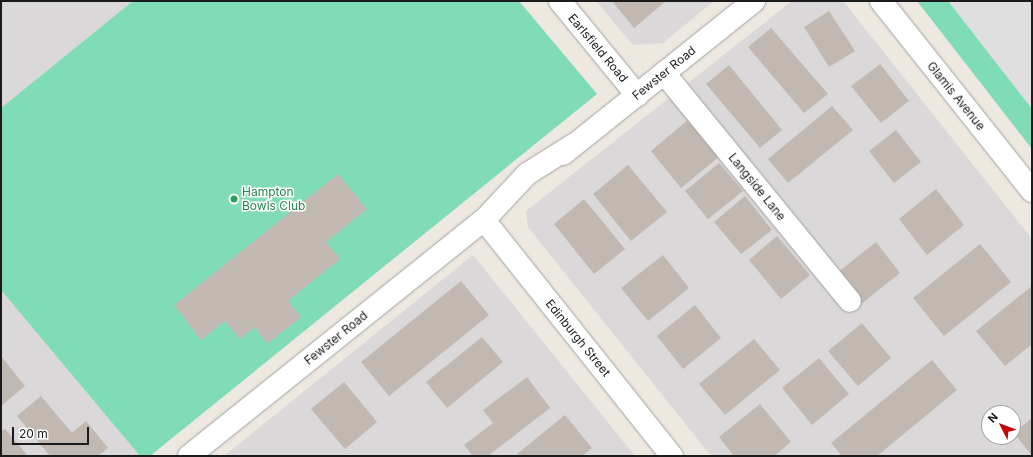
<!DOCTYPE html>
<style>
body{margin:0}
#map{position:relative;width:1033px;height:457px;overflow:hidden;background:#ede9e1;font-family:Inter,sans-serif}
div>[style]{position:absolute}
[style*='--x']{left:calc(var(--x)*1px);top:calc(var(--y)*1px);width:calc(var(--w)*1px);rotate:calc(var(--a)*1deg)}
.residential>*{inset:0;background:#dad8d8}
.pitch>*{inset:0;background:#7fdcb7}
.parking>*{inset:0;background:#dfdfdf}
.building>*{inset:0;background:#c1b8b1}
.roads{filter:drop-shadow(0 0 1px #a2a2a2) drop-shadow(0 0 1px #a2a2a2)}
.minor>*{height:22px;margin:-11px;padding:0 11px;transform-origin:11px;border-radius:11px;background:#fff}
.dots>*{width:11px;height:11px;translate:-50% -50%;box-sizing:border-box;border:2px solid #fff;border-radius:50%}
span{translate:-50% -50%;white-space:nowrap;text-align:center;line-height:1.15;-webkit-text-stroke:3px #fff;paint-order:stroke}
.street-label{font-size:12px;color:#1b1b1b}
.leisure-label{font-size:12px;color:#27864d}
.left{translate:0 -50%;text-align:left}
.frame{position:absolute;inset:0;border:2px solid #1b1b1b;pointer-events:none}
.north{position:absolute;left:981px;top:405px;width:40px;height:40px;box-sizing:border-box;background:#fff;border:1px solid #a4a4a4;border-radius:50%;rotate:312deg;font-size:11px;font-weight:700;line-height:16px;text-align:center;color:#1b1b1b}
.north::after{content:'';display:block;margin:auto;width:14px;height:18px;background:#c40306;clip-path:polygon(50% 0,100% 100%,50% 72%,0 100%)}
.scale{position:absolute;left:12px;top:427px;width:77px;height:18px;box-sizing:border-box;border:2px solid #1b1b1b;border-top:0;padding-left:5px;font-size:12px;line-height:14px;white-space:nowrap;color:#1b1b1b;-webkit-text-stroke:3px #fff;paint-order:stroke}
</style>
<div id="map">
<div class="residential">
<i style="clip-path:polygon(1px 1px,133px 1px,1px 108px)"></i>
<i style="clip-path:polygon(596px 1px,714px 1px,663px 43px,633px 45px)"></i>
<i style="clip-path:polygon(evenodd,792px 1px,843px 1px,1032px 239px,1032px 456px,711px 456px,528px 227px,526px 211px,792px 1px,989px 413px,1013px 413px,1013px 437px,989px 437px,989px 413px)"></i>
<i style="clip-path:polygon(473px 255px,635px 456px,224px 456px)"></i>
<i style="clip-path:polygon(1px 290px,140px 456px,1px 456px)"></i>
</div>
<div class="pitch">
<i style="clip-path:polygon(133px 1px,519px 1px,597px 94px,150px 456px,140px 456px,1px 290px,1px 108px)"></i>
<i style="clip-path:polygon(917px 1px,1032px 1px,1032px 149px)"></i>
</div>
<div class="parking">
<i style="clip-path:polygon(948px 1px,1032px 1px,1032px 109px)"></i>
</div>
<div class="building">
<i style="clip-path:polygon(612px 1px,666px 1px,634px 28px)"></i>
<i style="clip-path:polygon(829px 11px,855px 51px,829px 67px,804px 27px)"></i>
<i style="clip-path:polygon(771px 28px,828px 94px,804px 113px,748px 47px)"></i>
<i style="clip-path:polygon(880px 64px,909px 101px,881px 123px,851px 86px)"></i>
<i style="clip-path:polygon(729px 65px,782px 130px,760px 148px,706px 84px)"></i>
<i style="clip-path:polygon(832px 106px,853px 130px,788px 183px,768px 159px)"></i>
<i style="clip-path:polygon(689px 119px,720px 156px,681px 188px,651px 151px)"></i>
<i style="clip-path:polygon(896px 130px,921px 162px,894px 183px,869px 151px)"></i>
<i style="clip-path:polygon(719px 163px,743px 191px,708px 219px,685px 191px)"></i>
<i style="clip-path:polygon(628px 165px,667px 212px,631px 241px,593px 194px)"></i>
<i style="clip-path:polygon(338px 174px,367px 209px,326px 242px,340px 259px,288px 301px,301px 317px,267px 344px,255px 327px,240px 339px,225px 321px,201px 340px,174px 305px)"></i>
<i style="clip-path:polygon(936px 189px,964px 225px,927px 255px,899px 219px)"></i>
<i style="clip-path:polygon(745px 196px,772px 230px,741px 254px,714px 222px)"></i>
<i style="clip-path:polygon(584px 199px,625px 249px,594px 274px,554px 224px)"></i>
<i style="clip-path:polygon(777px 236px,810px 275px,781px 299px,749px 260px)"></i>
<i style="clip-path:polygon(876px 242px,900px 273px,861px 304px,837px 273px)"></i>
<i style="clip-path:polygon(980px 244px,1011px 282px,944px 336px,913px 298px)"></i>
<i style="clip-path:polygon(663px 255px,689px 288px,648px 321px,621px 288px)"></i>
<i style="clip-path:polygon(461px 281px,489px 315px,389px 396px,361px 362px)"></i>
<i style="clip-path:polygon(1032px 286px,1032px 344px,1005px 366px,976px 331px)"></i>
<i style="clip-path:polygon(695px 305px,721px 338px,683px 369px,657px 336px)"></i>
<i style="clip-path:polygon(862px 323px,891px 358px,858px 386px,828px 351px)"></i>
<i style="clip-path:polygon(482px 337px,503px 362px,447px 408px,426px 382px)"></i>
<i style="clip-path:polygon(754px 339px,780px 370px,725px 415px,699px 384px)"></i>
<i style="clip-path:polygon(1px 356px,25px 386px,1px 406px)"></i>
<i style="clip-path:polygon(819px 358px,849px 394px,812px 425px,782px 388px)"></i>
<i style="clip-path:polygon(932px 360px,957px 390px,877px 456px,842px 456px,831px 443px)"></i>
<i style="clip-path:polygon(527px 377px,550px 408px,488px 456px,473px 456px,464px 445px,493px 423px,483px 410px)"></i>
<i style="clip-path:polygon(344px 382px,377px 422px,345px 449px,311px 409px)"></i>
<i style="clip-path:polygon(41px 396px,72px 433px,86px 421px,108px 448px,98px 456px,50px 456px,17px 416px)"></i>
<i style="clip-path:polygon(760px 404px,791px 442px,774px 456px,734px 456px,719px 437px)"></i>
<i style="clip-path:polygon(565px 415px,592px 448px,582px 456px,519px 456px,517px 454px)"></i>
<i style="clip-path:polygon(1032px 418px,1032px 456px,1014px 433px)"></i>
<i style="clip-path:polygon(5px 429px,28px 456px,1px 456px,1px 432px)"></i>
</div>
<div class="roads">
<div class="minor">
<i style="--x:560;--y:1;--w:122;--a:50.7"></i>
<i style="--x:881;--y:1;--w:243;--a:51.5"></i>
<i style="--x:664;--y:73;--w:294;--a:50.8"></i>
<i style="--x:563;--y:154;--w:245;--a:-38.7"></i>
<i style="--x:484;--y:220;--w:302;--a:51.5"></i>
<i style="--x:189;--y:456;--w:378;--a:-38.7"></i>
<i style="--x:484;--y:220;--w:63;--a:-46.9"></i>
<i style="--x:527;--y:174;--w:54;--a:-32.2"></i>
</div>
</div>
<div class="dots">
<i style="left:234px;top:199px;background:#2e9e5b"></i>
</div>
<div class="street-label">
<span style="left:598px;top:48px;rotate:50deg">Earlsfield Road</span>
<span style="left:664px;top:73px;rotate:-39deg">Fewster Road</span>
<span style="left:956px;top:96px;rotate:51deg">Glamis Avenue</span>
<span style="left:757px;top:187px;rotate:51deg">Langside Lane</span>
<span style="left:336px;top:338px;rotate:-39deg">Fewster Road</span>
<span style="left:578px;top:338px;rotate:51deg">Edinburgh Street</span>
</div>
<div class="leisure-label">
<span class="left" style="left:242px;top:199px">Hampton<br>Bowls Club</span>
</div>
<div class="frame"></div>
<div class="north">N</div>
<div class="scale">20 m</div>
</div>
